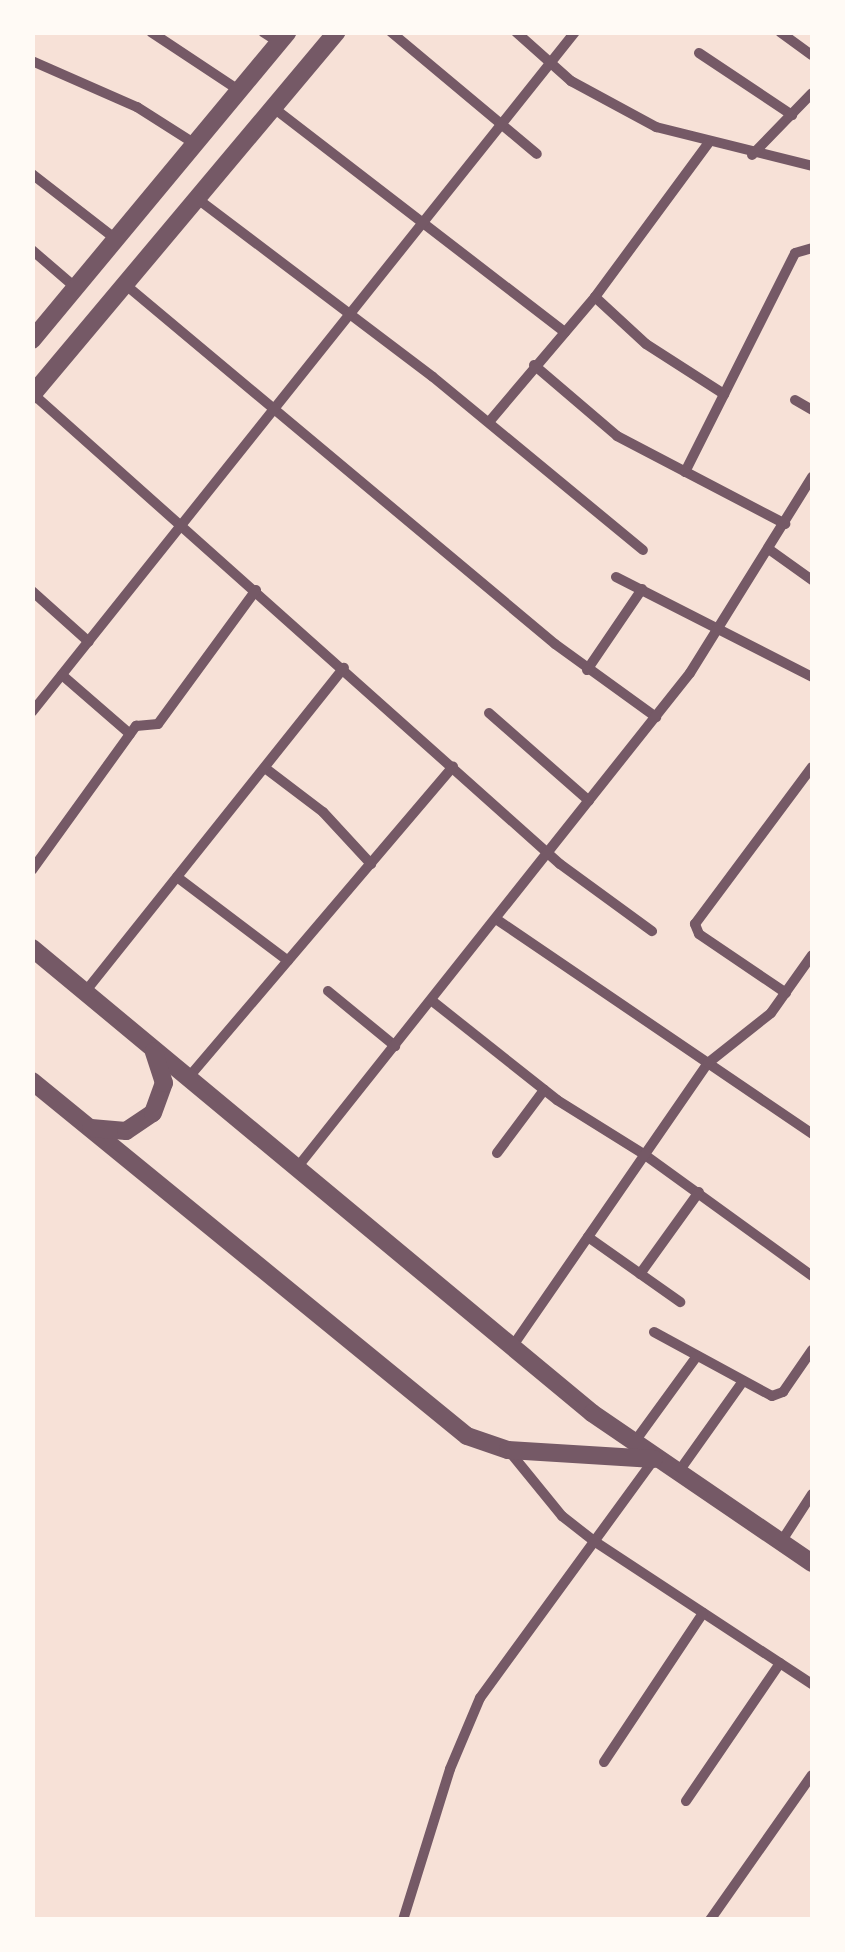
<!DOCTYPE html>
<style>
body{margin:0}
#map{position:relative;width:845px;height:1952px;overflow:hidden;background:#f7e1d7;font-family:Jost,sans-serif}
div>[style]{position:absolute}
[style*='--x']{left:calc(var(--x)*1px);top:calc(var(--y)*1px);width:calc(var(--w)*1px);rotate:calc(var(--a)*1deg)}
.minor>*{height:10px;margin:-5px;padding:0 5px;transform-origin:5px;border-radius:5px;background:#755966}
.tertiary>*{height:18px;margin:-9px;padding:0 9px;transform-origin:9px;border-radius:9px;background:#755966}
span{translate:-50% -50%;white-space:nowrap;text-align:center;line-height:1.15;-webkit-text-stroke:8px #fffaf5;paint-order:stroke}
.frame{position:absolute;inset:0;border:35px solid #fffaf5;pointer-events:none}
</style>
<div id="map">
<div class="minor">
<i style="--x:151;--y:32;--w:107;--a:33.5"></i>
<i style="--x:263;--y:32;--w:20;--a:33"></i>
<i style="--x:391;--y:32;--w:190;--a:39.9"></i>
<i style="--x:516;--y:32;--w:74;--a:41.7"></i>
<i style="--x:571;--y:81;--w:97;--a:28.4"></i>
<i style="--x:656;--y:127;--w:161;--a:14"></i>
<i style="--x:780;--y:32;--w:39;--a:36"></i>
<i style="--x:699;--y:53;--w:112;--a:33.7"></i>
<i style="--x:32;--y:61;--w:115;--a:23.7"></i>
<i style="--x:137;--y:107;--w:69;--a:32.5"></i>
<i style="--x:275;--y:109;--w:366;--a:37.6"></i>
<i style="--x:752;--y:155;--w:86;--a:-45.9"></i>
<i style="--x:32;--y:174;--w:108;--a:37.8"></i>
<i style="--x:199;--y:200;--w:293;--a:37.1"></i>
<i style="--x:433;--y:377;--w:272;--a:39.5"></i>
<i style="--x:32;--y:250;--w:58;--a:40.8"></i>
<i style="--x:127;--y:286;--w:558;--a:39.91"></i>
<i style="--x:555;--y:644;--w:125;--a:35.9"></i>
<i style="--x:595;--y:297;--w:69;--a:42.7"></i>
<i style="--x:646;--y:344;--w:93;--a:32.7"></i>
<i style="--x:534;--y:365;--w:109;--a:40.5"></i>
<i style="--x:617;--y:436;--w:190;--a:27.6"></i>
<i style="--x:33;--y:394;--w:706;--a:41.73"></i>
<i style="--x:560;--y:864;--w:114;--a:36.1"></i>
<i style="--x:795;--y:400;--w:20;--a:30"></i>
<i style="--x:489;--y:422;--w:164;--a:-49.7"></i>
<i style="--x:595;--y:297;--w:190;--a:-53.6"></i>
<i style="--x:685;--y:472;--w:245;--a:-63.3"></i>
<i style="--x:795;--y:253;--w:18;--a:-16"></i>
<i style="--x:770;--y:550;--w:52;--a:35.5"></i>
<i style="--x:616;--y:577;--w:220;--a:27"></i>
<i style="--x:32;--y:591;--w:76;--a:41.8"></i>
<i style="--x:587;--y:670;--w:98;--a:-55.8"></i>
<i style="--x:62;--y:675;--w:90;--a:40.9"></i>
<i style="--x:32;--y:712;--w:870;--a:-51.39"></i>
<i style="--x:489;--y:713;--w:133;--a:41.3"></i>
<i style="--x:265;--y:768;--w:73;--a:37.2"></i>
<i style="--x:323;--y:812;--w:71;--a:47.3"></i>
<i style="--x:32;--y:870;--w:178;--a:-54.2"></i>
<i style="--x:136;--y:726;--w:22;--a:-5"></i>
<i style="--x:158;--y:724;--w:166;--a:-53.8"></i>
<i style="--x:177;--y:877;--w:139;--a:37.1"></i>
<i style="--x:496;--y:919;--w:382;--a:34.2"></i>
<i style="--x:328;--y:991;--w:87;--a:39.4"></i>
<i style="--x:85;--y:992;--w:415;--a:-51.4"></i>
<i style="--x:786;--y:993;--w:105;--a:-145.9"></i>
<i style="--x:699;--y:934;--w:11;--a:-112"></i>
<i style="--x:695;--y:924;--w:196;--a:-53.3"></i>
<i style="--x:431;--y:1000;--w:161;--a:38.4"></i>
<i style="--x:557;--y:1100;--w:104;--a:32"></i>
<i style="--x:645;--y:1155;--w:206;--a:35.9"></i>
<i style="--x:188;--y:1078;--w:409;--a:-49.6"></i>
<i style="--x:497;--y:1153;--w:79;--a:-53.3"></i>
<i style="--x:296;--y:1169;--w:633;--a:-51.54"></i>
<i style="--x:690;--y:673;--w:231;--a:-58.1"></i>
<i style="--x:588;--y:1237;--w:113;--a:35.2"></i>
<i style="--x:640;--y:1274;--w:101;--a:-54.3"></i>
<i style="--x:654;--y:1332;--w:134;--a:28.5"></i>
<i style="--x:772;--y:1396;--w:12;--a:-20"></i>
<i style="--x:783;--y:1392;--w:51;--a:-55.4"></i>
<i style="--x:512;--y:1347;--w:345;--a:-55.4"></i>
<i style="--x:708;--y:1063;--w:80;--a:-38.4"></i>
<i style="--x:771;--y:1013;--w:71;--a:-54.7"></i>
<i style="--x:633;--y:1444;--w:109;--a:-54"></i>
<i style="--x:509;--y:1451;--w:84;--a:50.8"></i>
<i style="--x:562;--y:1516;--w:41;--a:38"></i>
<i style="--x:594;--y:1541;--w:261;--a:33.3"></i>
<i style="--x:677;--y:1474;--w:114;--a:-54.6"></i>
<i style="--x:781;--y:1542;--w:57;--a:-57.1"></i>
<i style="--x:604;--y:1762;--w:179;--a:-56.4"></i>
<i style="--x:686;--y:1801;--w:167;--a:-55.7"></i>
<i style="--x:403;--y:1920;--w:158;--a:-72.7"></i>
<i style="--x:450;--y:1769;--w:77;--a:-67.1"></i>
<i style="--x:480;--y:1698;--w:296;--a:-53.9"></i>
<i style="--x:710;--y:1920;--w:177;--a:-54.9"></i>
</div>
<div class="tertiary">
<i style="--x:32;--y:340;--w:400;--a:-50.3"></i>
<i style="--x:32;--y:395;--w:474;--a:-50"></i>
<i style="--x:32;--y:948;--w:728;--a:39.7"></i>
<i style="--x:592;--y:1413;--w:266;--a:34.3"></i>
<i style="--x:32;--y:1081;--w:561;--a:39.22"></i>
<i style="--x:467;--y:1436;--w:43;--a:18.9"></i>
<i style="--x:508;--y:1450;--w:146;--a:3.5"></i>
<i style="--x:91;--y:1128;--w:35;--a:5"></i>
<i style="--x:126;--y:1131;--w:32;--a:-34"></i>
<i style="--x:153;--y:1113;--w:32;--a:-70"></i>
<i style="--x:164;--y:1083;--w:33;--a:-108"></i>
</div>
<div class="frame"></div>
</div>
